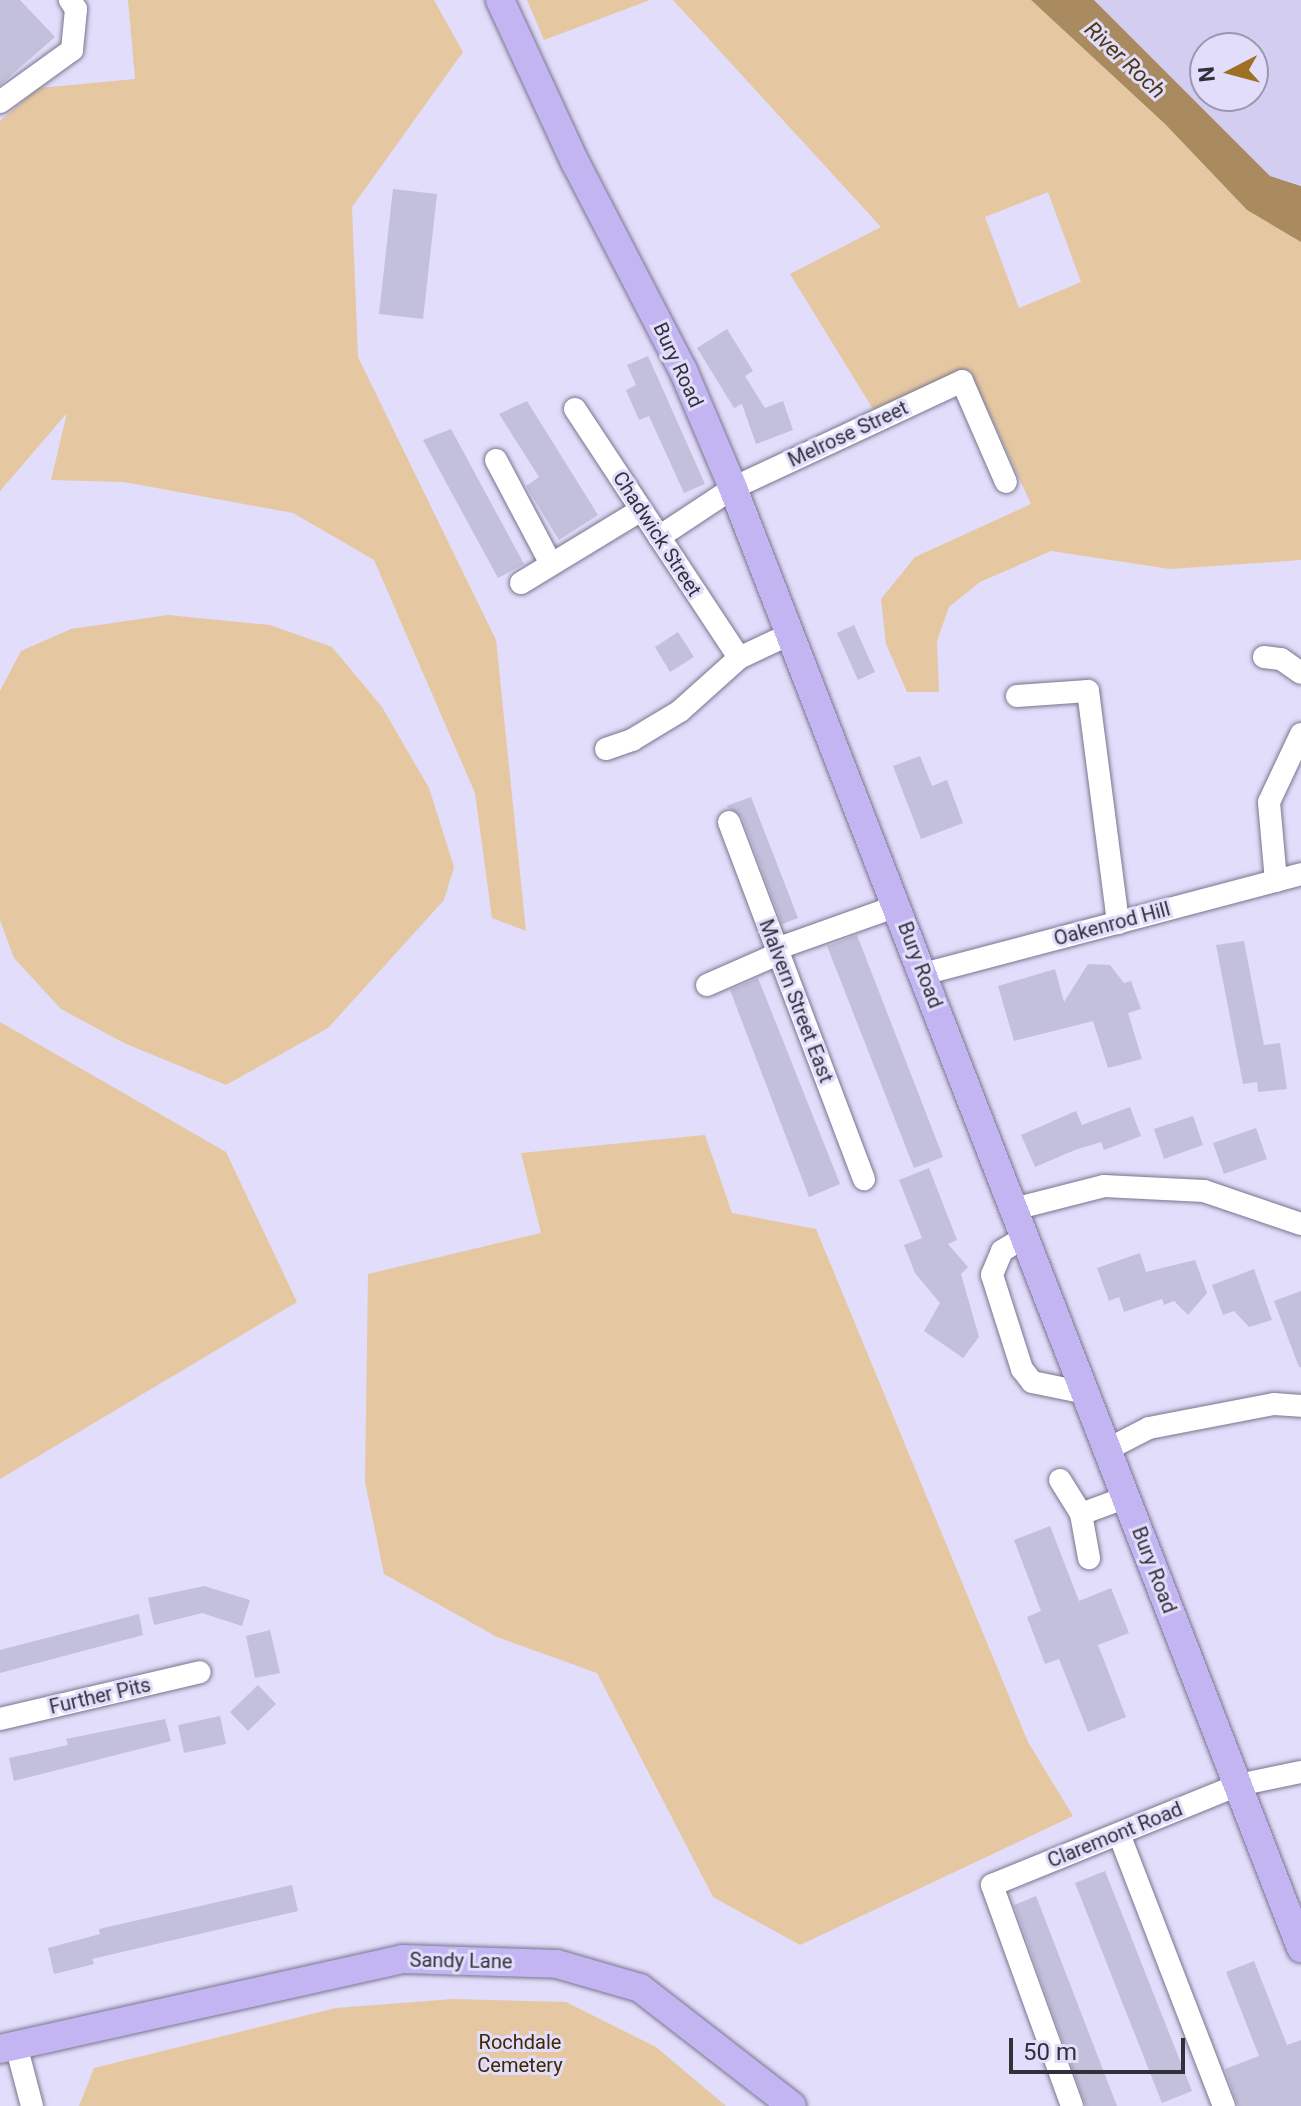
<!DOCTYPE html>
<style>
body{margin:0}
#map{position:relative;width:1301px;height:2106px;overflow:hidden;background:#e1ddfa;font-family:Roboto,sans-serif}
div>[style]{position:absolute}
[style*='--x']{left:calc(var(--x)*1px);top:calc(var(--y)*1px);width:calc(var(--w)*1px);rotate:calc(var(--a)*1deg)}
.built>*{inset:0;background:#d3cef1}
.green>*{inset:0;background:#e5c8a2}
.water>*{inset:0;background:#aa8b60}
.building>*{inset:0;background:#c3c0db}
.roads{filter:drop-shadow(0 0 2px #79758e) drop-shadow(0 0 2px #79758e)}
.minor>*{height:22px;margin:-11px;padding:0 11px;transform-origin:11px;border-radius:11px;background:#fff}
.major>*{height:28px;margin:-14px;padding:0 14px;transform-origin:14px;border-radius:14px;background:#c2b5f2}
span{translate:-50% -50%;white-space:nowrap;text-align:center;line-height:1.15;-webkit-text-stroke:6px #e1ddfa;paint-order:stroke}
.street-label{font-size:20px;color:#32303b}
.park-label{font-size:20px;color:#3f2803}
.water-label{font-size:22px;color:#4d3612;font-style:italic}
.north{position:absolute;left:1189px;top:32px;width:80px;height:80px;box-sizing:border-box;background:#e1ddfa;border:2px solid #9b98ae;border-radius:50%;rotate:264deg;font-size:22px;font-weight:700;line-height:32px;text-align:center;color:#32303b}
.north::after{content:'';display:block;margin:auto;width:28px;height:36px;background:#9f7023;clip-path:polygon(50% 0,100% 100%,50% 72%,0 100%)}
.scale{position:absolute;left:1009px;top:2038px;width:176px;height:36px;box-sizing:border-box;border:4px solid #32303b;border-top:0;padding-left:10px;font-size:24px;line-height:28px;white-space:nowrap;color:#32303b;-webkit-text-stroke:6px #e1ddfa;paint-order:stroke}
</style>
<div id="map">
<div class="built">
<i style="clip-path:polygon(evenodd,1094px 0,1301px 0,1301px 185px,1270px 176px,1094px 0,1205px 48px,1253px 48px,1253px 96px,1205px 96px,1205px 48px)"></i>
</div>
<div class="green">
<i style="clip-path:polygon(128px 0,434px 0,463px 52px,352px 207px,358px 357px,496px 640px,526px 931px,492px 918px,475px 793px,374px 560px,293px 513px,124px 482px,51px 480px,67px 413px,0 491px,0 121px,39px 88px,135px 79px)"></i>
<i style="clip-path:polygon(527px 0,650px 0,544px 40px)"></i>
<i style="clip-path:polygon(evenodd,673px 0,1031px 0,1165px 124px,1247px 210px,1301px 242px,1301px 560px,1170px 569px,1051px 551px,980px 582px,949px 607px,937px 641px,939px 692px,907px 692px,886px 644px,881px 599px,915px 557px,1031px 504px,970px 371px,873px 409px,790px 274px,881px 227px,673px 0,1048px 192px,1081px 282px,1019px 308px,985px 217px,1048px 192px)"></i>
<i style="clip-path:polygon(168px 615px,270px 625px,332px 647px,382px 707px,429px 788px,454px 867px,444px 900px,328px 1028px,226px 1085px,124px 1043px,61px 1009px,14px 958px,0 920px,0 691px,21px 651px,71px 629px)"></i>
<i style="clip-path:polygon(0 1022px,226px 1152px,297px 1302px,0 1479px)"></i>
<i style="clip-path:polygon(705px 1135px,732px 1213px,816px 1229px,1028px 1742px,1073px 1816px,800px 1945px,713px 1897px,597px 1673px,497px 1637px,384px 1574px,365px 1482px,368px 1274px,541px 1233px,521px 1153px)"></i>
<i style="clip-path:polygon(453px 1999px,566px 2002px,656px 2047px,726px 2106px,79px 2106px,94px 2068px,336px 2008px)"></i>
</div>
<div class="water">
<i style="clip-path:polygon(1031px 0,1094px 0,1270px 176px,1301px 186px,1301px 242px,1247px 210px,1165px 124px)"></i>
</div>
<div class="building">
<i style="clip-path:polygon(0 0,20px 0,55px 37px,0 85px)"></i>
<i style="clip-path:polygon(393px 189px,437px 194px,423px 319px,379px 314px)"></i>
<i style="clip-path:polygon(727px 329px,753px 371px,745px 376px,765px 408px,783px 401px,793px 430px,756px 444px,742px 404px,734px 408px,697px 348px)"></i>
<i style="clip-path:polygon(648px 356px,705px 484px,684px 493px,649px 416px,639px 420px,626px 390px,636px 385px,627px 365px)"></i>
<i style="clip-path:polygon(527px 401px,598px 515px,559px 540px,526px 486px,539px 477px,499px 414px)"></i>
<i style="clip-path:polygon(451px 429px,524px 564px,498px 578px,423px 440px)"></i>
<i style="clip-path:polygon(854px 625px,875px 672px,858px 680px,837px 633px)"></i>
<i style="clip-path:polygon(678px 632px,694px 657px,670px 672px,655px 647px)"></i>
<i style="clip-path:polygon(920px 756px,932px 786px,947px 780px,963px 823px,921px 839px,893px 766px)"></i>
<i style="clip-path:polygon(751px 797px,798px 918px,782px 924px,742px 817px,726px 806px)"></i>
<i style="clip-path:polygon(857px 935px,943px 1157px,914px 1168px,827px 946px)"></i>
<i style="clip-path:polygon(1244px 941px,1264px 1045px,1280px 1043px,1287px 1089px,1258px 1092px,1257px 1082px,1243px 1084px,1216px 945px)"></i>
<i style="clip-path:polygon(1088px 964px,1110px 965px,1124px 983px,1131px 981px,1141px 1009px,1128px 1013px,1142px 1059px,1108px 1068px,1093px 1021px,1014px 1041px,998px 986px,1055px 969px,1064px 1002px)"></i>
<i style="clip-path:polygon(758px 978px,840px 1184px,809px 1197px,730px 990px)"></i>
<i style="clip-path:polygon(1130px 1107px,1141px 1136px,1104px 1150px,1101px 1142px,1075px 1150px,1035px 1167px,1021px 1135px,1076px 1111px,1082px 1125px)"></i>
<i style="clip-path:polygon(1193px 1116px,1203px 1145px,1164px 1159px,1154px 1129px)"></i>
<i style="clip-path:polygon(1256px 1128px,1267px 1159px,1224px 1174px,1213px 1143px)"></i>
<i style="clip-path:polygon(929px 1168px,957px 1240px,948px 1244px,968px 1267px,961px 1274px,979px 1337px,963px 1358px,924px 1331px,940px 1303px,915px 1273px,904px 1245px,922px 1238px,899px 1180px)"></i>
<i style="clip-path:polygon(1140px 1253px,1146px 1272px,1195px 1260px,1207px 1293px,1188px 1315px,1174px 1301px,1164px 1305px,1162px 1299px,1124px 1312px,1119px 1297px,1109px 1301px,1097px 1268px)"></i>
<i style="clip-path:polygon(1254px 1269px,1272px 1320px,1249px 1327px,1234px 1311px,1223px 1315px,1212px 1285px)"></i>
<i style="clip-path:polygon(1301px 1291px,1301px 1367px,1299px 1367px,1274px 1301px)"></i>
<i style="clip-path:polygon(1050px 1526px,1079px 1601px,1111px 1588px,1129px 1633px,1098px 1645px,1126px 1717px,1088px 1732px,1059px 1659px,1045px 1664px,1027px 1617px,1041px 1611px,1014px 1540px)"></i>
<i style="clip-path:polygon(204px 1586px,250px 1600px,242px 1626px,202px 1613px,154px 1625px,148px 1598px)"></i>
<i style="clip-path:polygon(139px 1614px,143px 1635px,0 1673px,0 1650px)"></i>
<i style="clip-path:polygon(270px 1630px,280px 1673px,255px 1678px,246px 1636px)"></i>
<i style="clip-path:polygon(258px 1685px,276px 1704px,248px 1731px,230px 1712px)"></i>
<i style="clip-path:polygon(220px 1716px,226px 1744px,184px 1753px,178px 1725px)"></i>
<i style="clip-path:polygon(165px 1719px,171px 1741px,14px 1781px,9px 1758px,68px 1745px,66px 1739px)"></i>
<i style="clip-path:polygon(1105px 1871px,1192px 2091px,1162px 2103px,1075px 1883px)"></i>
<i style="clip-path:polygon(292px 1885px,298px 1911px,92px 1959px,94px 1964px,54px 1974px,48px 1948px,100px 1934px,99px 1929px)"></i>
<i style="clip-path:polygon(1036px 1896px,1117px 2106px,1086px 2106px,1014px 1905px)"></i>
<i style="clip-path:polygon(1254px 1961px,1287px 2045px,1301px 2040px,1301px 2106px,1238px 2106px,1225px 2069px,1259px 2056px,1226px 1972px)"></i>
</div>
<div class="roads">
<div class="minor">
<i style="--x:0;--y:102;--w:89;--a:-35.8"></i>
<i style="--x:72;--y:50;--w:41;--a:-84.4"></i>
<i style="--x:76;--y:9;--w:11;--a:-124"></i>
<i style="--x:575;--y:409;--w:298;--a:56.6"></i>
<i style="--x:496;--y:460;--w:118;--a:62.1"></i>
<i style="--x:659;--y:537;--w:89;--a:-33.5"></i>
<i style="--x:733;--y:488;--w:253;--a:-25"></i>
<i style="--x:962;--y:381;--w:110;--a:66.5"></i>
<i style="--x:521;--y:583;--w:140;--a:-31.3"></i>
<i style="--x:1264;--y:657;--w:17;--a:7"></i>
<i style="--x:1281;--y:659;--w:24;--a:35"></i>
<i style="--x:1017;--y:696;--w:71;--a:-4"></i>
<i style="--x:1088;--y:691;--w:234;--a:82.6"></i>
<i style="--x:606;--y:749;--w:28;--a:-19"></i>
<i style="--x:632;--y:740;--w:56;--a:-31.1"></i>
<i style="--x:680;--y:711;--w:79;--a:-41.9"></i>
<i style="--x:739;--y:658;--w:56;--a:-25.2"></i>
<i style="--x:729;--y:822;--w:382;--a:69.3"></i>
<i style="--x:1276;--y:881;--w:79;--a:-95.1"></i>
<i style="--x:1269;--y:802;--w:75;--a:-64.8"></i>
<i style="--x:776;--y:949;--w:128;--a:-19.6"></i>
<i style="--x:923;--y:974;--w:391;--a:-14.8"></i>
<i style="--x:707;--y:985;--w:77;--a:-23.6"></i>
<i style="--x:1014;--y:1209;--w:93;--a:-14.3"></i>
<i style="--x:1104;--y:1186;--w:100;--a:2.9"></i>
<i style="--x:1204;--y:1191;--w:102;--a:18.8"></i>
<i style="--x:1025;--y:1237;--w:27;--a:149"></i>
<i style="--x:1002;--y:1251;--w:26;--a:113"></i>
<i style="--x:992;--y:1275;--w:99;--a:72.3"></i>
<i style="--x:1022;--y:1369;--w:16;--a:52"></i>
<i style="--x:1032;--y:1382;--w:55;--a:11.5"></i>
<i style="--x:1108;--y:1449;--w:46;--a:-27.1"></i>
<i style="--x:1149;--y:1428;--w:127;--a:-10.9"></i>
<i style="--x:1274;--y:1404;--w:27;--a:4"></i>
<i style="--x:1060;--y:1480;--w:40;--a:58"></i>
<i style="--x:1081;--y:1514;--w:45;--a:79.7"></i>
<i style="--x:1081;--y:1514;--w:49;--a:-20.3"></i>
<i style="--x:0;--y:1719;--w:205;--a:-13.2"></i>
<i style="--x:1119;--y:1834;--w:292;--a:68.9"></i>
<i style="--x:16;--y:2045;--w:63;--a:75.3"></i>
<i style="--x:1072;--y:2106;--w:235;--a:-109.9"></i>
<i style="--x:992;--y:1885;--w:266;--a:-22.1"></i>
<i style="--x:1238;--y:1785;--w:64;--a:-11.7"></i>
</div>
<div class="major">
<i style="--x:500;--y:0;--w:179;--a:65.2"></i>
<i style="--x:575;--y:162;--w:234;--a:62.6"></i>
<i style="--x:683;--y:370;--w:128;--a:67"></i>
<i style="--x:733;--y:488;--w:1567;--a:68.74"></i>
<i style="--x:0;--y:2049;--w:412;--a:-12.6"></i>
<i style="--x:402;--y:1959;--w:155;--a:1.8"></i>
<i style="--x:557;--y:1964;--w:86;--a:16.1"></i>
<i style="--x:640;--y:1988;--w:192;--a:37.8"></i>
</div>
</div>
<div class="street-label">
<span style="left:678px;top:365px;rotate:65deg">Bury Road</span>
<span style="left:848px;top:434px;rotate:-25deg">Melrose Street</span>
<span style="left:657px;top:534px;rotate:57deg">Chadwick Street</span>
<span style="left:1112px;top:924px;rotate:-15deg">Oakenrod Hill</span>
<span style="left:920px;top:965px;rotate:69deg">Bury Road</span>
<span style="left:796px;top:1001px;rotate:69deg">Malvern Street East</span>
<span style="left:1154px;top:1570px;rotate:69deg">Bury Road</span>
<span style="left:100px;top:1696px;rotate:-13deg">Further Pits</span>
<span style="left:1115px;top:1835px;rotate:-22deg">Claremont Road</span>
<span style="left:461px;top:1961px;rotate:1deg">Sandy Lane</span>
</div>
<div class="park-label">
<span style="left:520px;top:2054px">Rochdale<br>Cemetery</span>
</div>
<div class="water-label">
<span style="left:1125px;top:60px;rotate:43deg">River Roch</span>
</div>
<div class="north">N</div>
<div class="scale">50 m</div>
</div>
